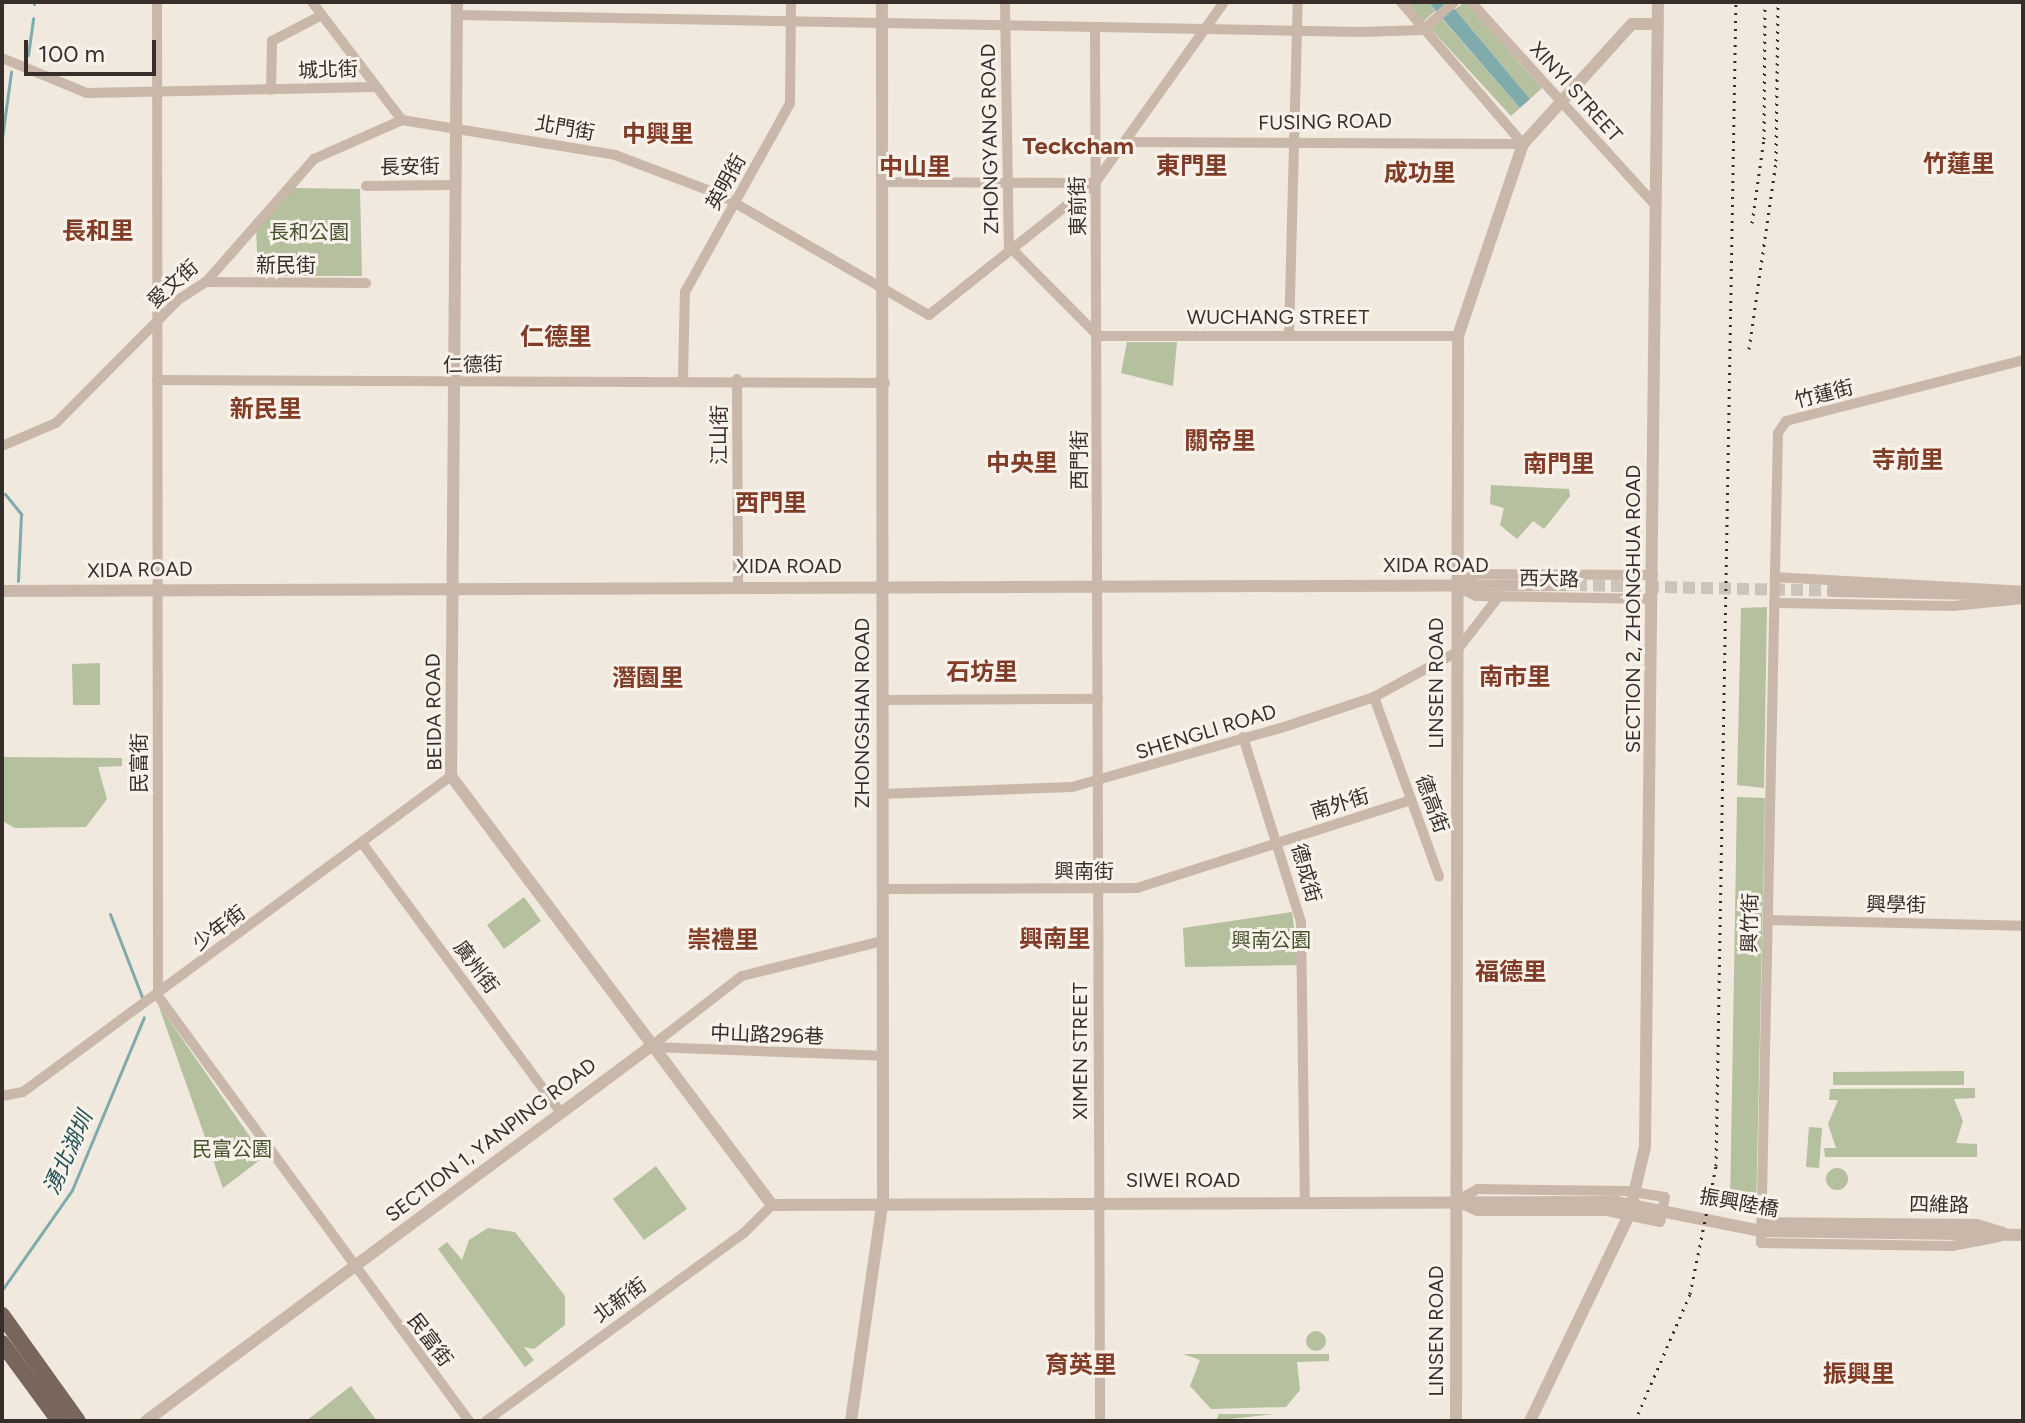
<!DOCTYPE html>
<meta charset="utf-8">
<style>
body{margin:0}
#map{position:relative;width:2025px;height:1423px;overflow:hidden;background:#f1e8de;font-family:Figtree,"Noto Sans TC",sans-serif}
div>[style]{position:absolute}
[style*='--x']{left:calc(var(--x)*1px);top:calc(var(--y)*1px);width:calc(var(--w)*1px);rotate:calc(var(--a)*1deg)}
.green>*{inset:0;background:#b5c09f}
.round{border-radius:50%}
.water>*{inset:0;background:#7fabad}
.stream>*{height:3px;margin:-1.5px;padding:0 1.5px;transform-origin:1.5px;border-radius:1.5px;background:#7fabad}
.tertiary-tunnel>*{height:12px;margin-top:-6px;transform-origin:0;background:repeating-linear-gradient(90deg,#ccc3ba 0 12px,transparent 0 18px)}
.minor>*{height:10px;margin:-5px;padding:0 5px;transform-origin:5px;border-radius:5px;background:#c9b8aa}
.tertiary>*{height:12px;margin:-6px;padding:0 6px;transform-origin:6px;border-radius:6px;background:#c9b8aa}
.primary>*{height:16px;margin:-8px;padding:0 8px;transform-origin:8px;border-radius:8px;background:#78655c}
.rail>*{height:3px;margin-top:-1.5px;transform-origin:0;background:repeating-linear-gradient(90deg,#372e2a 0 2px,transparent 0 8px)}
span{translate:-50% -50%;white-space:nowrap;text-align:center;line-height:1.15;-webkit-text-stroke:6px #f9f2ea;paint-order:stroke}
.street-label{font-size:20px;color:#372e2a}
.park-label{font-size:20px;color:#46542f}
.water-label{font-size:22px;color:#215356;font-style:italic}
.quarter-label{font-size:24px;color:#813c27;font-weight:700}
.frame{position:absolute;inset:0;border:4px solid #372e2a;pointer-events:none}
.scale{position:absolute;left:24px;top:40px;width:132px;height:36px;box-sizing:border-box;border:4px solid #372e2a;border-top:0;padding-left:10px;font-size:24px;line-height:28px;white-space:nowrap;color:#372e2a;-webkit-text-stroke:6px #f9f2ea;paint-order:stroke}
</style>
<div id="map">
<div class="green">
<i style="clip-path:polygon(1406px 2px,1428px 2px,1435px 11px,1422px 23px)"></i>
<i style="clip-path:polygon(1465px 2px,1542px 88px,1530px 99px,1455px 9px)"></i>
<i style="clip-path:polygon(1442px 19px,1520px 108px,1511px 116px,1431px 29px)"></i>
<i style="clip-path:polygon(292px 188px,360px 189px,362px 276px,258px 276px,256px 226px)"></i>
<i style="clip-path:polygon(1127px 342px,1177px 342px,1173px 386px,1121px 373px)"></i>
<i style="clip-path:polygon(1491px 485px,1569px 489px,1570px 496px,1544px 529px,1533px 521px,1517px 539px,1500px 525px,1504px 508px,1490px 504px)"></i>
<i style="clip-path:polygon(1767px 607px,1764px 788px,1737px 785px,1741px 608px)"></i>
<i style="clip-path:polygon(100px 663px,100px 705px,73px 705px,72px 664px)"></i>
<i style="clip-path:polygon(2px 757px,122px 758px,122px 766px,98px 767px,107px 799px,86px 827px,15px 828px,2px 821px)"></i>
<i style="clip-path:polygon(1737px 797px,1765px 798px,1756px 1213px,1730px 1208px)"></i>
<i style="clip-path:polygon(524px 897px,541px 921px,504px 949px,487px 925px)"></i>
<i style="clip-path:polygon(1292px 912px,1299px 965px,1185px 967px,1183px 928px)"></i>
<i style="clip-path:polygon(158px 1004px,264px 1157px,223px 1188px)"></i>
<i style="clip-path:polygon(1964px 1071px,1964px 1085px,1833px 1085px,1833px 1072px)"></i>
<i style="clip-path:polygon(1975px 1088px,1975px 1098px,1954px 1099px,1963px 1121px,1956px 1143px,1977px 1144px,1977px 1157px,1825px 1157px,1824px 1148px,1836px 1148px,1828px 1124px,1838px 1100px,1829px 1100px,1830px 1089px)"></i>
<i style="clip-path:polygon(1809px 1127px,1822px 1128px,1819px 1168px,1806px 1167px)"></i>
<i style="clip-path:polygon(656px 1166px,687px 1209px,644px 1240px,613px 1199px)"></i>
<i class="round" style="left:1826px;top:1168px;width:22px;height:22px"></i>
<i style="clip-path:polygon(488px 1228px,515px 1232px,565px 1296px,565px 1325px,534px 1349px,524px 1347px,534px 1360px,525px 1367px,438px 1249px,447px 1242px,462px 1260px,469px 1240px)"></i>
<i class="round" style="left:1306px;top:1331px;width:20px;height:20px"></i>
<i style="clip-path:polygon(1183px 1354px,1329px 1354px,1329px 1361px,1297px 1362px,1300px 1390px,1286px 1407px,1211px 1409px,1190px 1386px,1200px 1360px)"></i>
<i style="clip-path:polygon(351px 1386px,377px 1421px,306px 1421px)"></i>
<i style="clip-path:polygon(1219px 1414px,1275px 1414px,1230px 1419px,1280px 1421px,1216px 1421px)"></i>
</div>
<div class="water">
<i style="clip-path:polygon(1428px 2px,1449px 2px,1530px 99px,1520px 108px)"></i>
</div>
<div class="stream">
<i style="--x:34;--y:4;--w:2;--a:-90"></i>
<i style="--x:28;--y:55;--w:37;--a:-82"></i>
<i style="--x:2;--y:138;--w:67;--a:-82.2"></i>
<i style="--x:5;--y:494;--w:26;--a:51"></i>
<i style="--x:21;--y:514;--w:67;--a:92.6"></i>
<i style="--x:110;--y:914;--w:89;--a:68.9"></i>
<i style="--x:2;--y:1290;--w:122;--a:-55"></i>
<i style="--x:72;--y:1190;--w:187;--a:-67.4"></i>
</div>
<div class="tertiary-tunnel">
<i style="--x:1575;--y:585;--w:258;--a:1.3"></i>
</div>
<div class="minor">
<i style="--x:157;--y:2;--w:994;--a:89.94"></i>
<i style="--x:158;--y:996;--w:527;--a:53.8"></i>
<i style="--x:312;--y:2;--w:148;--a:52.7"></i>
<i style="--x:402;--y:120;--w:216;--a:9.3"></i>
<i style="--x:615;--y:155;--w:113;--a:20.7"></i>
<i style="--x:721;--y:195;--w:240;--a:30"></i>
<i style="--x:929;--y:315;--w:212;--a:-38.5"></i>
<i style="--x:1095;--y:183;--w:222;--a:-54.5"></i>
<i style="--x:1005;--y:2;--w:244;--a:89.1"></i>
<i style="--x:1009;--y:246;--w:127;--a:45.3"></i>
<i style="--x:1401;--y:2;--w:187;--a:49.3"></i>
<i style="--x:1471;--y:2;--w:275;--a:47.8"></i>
<i style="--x:457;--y:15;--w:903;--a:1.08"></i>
<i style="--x:1360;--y:32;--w:63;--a:-1.8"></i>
<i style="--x:1423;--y:30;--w:42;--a:-42.1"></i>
<i style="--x:1095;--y:28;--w:1393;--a:89.79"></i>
<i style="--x:2;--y:58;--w:92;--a:22.4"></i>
<i style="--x:87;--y:93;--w:287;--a:-1.2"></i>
<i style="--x:271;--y:90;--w:49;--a:-88.8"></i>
<i style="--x:272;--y:41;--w:56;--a:-27.5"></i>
<i style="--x:1127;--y:142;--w:396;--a:0.3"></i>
<i style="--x:881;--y:182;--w:214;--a:0.3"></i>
<i style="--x:366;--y:186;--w:88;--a:-0.7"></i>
<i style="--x:206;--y:282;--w:160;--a:0.4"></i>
<i style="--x:1098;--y:336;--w:360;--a:0"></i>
<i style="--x:1289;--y:336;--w:334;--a:-88.5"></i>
<i style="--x:683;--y:377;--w:85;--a:-88.7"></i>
<i style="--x:685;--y:292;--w:216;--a:-60.9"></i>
<i style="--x:790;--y:103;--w:101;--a:-89.4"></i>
<i style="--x:737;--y:379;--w:207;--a:89.7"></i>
<i style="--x:157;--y:380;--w:728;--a:0.24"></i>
<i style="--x:2;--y:446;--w:59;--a:-23.1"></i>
<i style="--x:56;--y:423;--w:173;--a:-45.2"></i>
<i style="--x:178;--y:300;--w:33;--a:-33"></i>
<i style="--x:206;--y:282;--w:164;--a:-48.7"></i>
<i style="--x:314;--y:159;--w:96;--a:-23.9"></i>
<i style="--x:1775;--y:577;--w:248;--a:3.2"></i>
<i style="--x:1456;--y:586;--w:22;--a:-32"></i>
<i style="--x:1475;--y:574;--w:178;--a:0.3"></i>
<i style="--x:1457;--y:587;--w:21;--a:25"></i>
<i style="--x:1476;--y:596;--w:176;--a:1"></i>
<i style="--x:1774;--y:603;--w:179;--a:1"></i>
<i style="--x:1953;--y:606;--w:70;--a:-5.7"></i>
<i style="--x:1374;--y:697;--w:191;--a:70.1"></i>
<i style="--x:882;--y:700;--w:216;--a:-0.3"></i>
<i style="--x:1243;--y:737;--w:194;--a:72.6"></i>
<i style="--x:1301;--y:922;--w:279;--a:89.2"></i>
<i style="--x:882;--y:794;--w:190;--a:-2.1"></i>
<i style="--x:1072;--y:787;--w:217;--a:-15.8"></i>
<i style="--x:1281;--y:728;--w:98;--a:-18.4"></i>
<i style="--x:1374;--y:697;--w:92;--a:-28.5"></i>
<i style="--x:1455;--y:653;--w:72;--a:-52.3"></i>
<i style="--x:362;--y:843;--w:335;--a:53.6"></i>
<i style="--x:882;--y:889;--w:255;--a:-0.2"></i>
<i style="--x:1137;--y:888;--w:288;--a:-17.8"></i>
<i style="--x:1768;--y:920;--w:255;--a:1.3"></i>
<i style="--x:650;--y:1047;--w:116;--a:-37.7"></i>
<i style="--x:742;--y:976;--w:144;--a:-14"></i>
<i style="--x:652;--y:1047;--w:231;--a:2.2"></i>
<i style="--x:2;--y:1096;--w:21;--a:-11"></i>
<i style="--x:23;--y:1092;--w:532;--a:-36.44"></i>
<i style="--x:1478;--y:1189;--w:149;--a:0.8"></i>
<i style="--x:1627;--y:1191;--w:38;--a:9"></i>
<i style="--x:1665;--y:1197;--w:25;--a:101"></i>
<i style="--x:1660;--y:1222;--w:54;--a:-168.3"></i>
<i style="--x:1607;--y:1211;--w:130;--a:180"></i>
<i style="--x:1477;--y:1211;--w:23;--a:-155"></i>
<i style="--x:1456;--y:1201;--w:25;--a:-29"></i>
<i style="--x:1762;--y:1222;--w:215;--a:0.5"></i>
<i style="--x:1977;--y:1224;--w:27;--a:17"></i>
<i style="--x:1999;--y:1237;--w:48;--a:169.2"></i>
<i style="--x:1952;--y:1246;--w:191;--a:-179.1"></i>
<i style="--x:1761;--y:1243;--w:810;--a:-88.8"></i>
<i style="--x:1778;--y:433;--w:14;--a:-56"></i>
<i style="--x:1786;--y:421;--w:245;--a:-14.4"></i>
<i style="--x:486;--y:1421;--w:319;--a:-36.1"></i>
<i style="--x:744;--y:1233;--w:40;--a:-45"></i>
</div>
<div class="tertiary">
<i style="--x:457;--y:2;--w:774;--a:90.44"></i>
<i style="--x:451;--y:776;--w:536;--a:53.19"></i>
<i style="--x:772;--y:1205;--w:844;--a:-0.2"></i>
<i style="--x:1616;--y:1202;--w:148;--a:11.3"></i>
<i style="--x:1761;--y:1231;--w:262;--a:0.9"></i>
<i style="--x:2;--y:591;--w:1573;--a:-0.22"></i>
<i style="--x:1833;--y:591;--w:190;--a:1.2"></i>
<i style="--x:146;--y:1421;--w:628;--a:-36.58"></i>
<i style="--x:851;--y:1421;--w:223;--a:-81.8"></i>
<i style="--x:883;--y:1200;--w:1198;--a:-90.05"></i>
<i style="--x:1456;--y:1421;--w:1085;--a:-89.89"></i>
<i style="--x:1458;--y:336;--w:203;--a:-71.3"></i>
<i style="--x:1523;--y:144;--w:162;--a:-47.8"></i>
<i style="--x:1632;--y:24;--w:26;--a:0"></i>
<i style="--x:1530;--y:1421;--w:229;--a:-64.3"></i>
<i style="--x:1629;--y:1215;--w:70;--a:-76.8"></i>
<i style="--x:1645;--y:1147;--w:1145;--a:-89.35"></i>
</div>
<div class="primary">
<i style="--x:2;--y:1315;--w:130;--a:54.4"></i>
<i style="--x:2;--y:1343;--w:97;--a:53.8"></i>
</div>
<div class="rail">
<i style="--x:1752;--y:223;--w:85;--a:-81.9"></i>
<i style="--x:1764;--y:139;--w:137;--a:-89.6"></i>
<i style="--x:1749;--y:349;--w:190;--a:-81.8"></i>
<i style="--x:1776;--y:161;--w:159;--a:-89.3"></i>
<i style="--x:1635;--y:1421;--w:138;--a:-66.6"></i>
<i style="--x:1690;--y:1294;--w:131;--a:-78.5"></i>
<i style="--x:1716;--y:1166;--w:1164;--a:-89.02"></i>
</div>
<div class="street-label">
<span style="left:328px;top:70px;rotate:-2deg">城北街</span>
<span style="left:1576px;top:92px;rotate:48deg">XINYI STREET</span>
<span style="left:1325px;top:122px;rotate:-1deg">FUSING ROAD</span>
<span style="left:565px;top:128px;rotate:10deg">北門街</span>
<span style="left:990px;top:139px;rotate:-91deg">ZHONGYANG ROAD</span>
<span style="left:410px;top:167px;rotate:-1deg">長安街</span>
<span style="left:726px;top:182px;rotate:-61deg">英明街</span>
<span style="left:1078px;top:206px;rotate:-91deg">東前街</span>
<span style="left:286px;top:265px">新民街</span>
<span style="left:173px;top:284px;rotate:-42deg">愛文街</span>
<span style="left:1278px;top:317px">WUCHANG STREET</span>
<span style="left:473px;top:365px;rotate:-1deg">仁德街</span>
<span style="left:1824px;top:394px;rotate:-14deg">竹蓮街</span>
<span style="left:719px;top:435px;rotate:-90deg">江山街</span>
<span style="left:1079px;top:460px;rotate:-90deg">西門街</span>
<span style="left:1436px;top:565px">XIDA ROAD</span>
<span style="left:789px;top:566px">XIDA ROAD</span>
<span style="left:140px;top:570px;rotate:-1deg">XIDA ROAD</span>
<span style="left:1549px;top:579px;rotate:1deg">西大路</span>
<span style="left:1633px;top:609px;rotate:-90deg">SECTION 2, ZHONGHUA ROAD</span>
<span style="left:1436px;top:683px;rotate:-90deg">LINSEN ROAD</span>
<span style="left:434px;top:712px;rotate:-91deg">BEIDA ROAD</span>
<span style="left:862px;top:713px;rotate:-90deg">ZHONGSHAN ROAD</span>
<span style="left:1206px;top:732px;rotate:-17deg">SHENGLI ROAD</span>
<span style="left:139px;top:763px;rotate:-90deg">民富街</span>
<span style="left:1340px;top:804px;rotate:-17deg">南外街</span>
<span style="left:1432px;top:804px;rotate:70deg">德高街</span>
<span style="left:1084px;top:871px">興南街</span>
<span style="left:1306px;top:873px;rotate:74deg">德成街</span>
<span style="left:1896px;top:905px;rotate:1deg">興學街</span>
<span style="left:1750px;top:923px;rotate:-89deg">興竹街</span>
<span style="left:219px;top:928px;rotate:-37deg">少年街</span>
<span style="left:476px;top:967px;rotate:53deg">廣州街</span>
<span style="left:767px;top:1035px;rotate:2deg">中山路296巷</span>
<span style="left:1080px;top:1051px;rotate:-90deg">XIMEN STREET</span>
<span style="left:491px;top:1140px;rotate:-37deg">SECTION 1, YANPING ROAD</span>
<span style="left:1183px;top:1180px">SIWEI ROAD</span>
<span style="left:1739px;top:1203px;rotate:10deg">振興陸橋</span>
<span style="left:1939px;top:1205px;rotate:1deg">四維路</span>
<span style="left:620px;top:1300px;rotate:-36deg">北新街</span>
<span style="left:1436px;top:1331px;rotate:-90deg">LINSEN ROAD</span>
<span style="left:430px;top:1340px;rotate:53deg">民富街</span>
</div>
<div class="park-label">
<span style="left:309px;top:232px">長和公園</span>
<span style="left:1271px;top:940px">興南公園</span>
<span style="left:232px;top:1149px">民富公園</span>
</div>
<div class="water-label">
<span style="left:68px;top:1153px;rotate:-66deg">湧北湖圳</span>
</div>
<div class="quarter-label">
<span style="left:658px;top:134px">中興里</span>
<span style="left:1078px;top:146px">Teckcham</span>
<span style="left:1959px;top:164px">竹蓮里</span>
<span style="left:1192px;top:166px">東門里</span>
<span style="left:915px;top:167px">中山里</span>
<span style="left:1420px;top:173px">成功里</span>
<span style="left:98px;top:231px">長和里</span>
<span style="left:556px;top:337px">仁德里</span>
<span style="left:266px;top:409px">新民里</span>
<span style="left:1220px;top:441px">關帝里</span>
<span style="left:1908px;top:460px">寺前里</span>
<span style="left:1022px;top:463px">中央里</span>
<span style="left:1559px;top:464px">南門里</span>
<span style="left:771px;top:503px">西門里</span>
<span style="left:982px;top:672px">石坊里</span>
<span style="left:1515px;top:677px">南市里</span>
<span style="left:648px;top:678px">潛園里</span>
<span style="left:1055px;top:939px">興南里</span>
<span style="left:723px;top:940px">崇禮里</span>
<span style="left:1511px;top:972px">福德里</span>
<span style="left:1081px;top:1365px">育英里</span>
<span style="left:1859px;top:1374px">振興里</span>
</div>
<div class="frame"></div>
<div class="scale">100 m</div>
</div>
